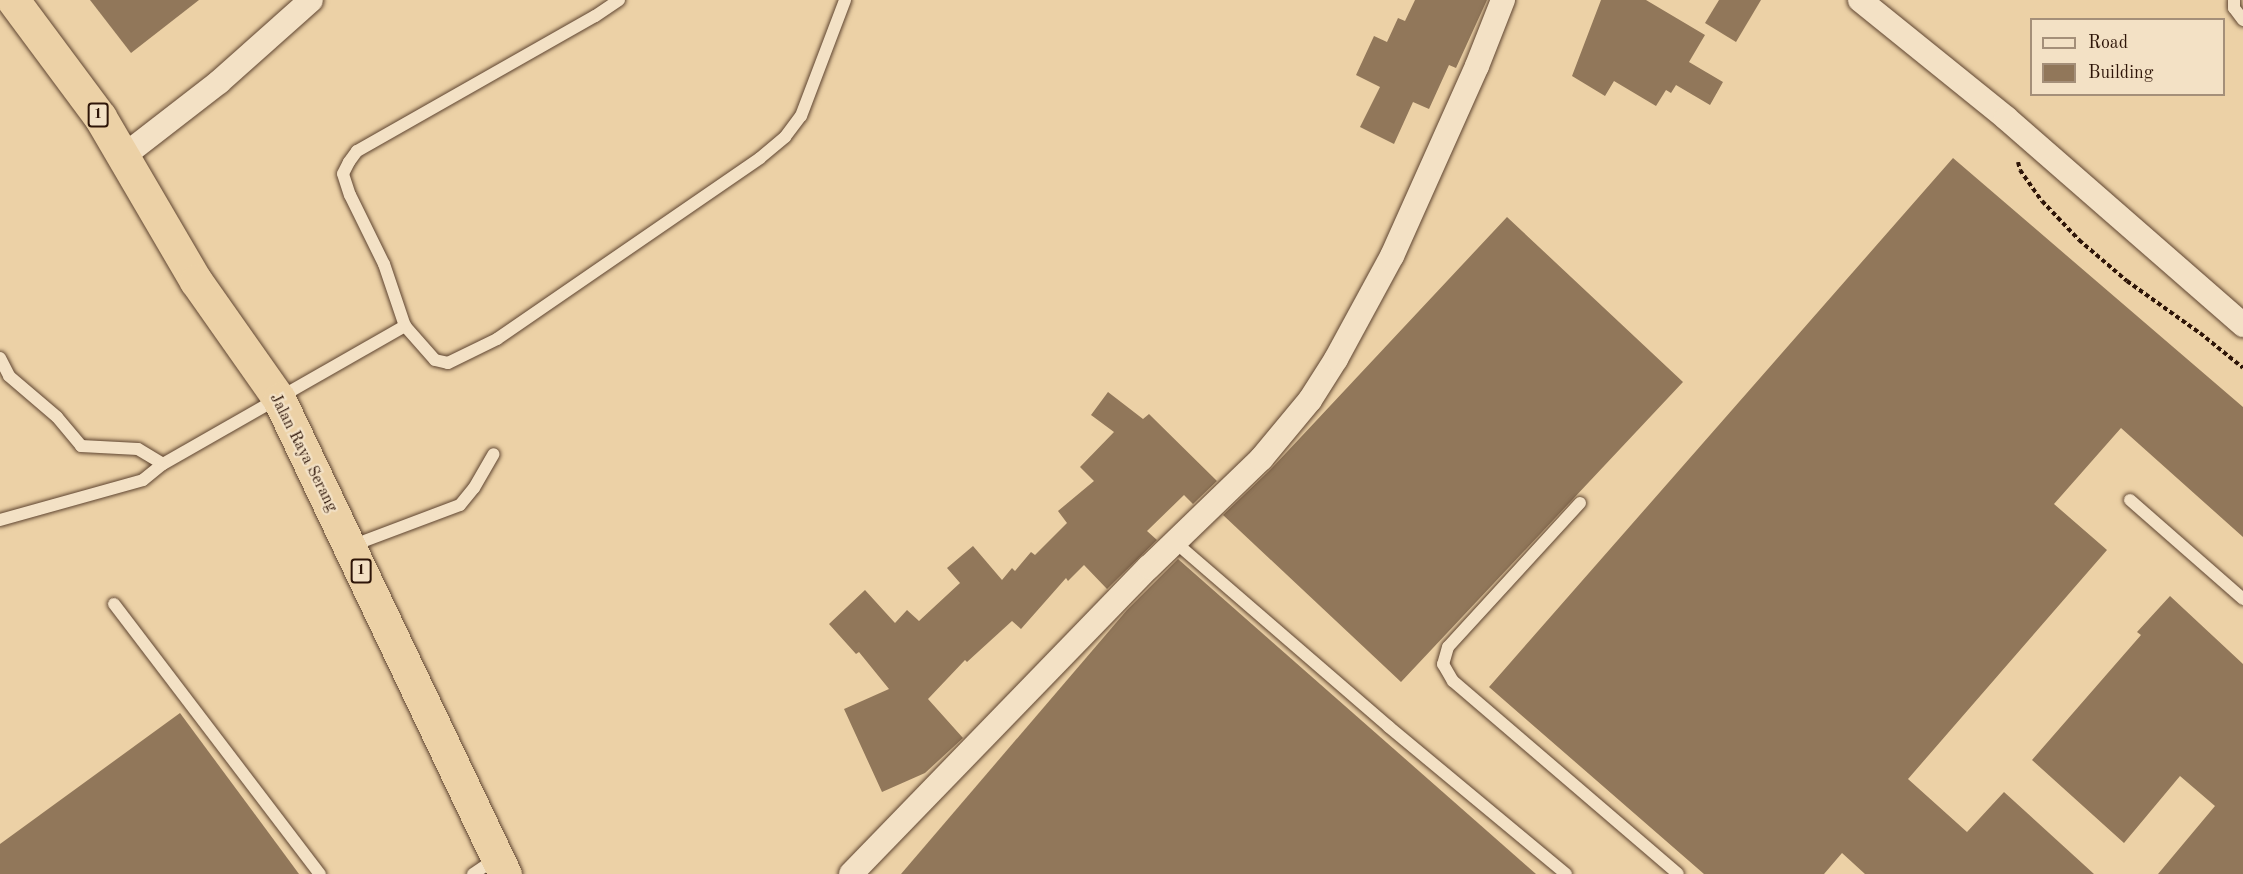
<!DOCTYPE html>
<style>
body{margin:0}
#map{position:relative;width:2243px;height:874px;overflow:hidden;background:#ecd1a6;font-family:"Old Standard TT",serif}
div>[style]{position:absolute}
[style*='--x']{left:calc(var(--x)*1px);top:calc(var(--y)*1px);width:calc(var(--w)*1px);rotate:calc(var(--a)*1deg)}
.building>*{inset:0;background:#91775a}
.path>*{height:4px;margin-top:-2px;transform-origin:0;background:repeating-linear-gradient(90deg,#2e1508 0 4.5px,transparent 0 7.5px)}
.roads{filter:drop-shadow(0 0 2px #5e4430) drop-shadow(0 0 2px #5e4430)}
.lane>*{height:12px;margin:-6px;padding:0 6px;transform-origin:6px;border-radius:6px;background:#f3e1c5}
.street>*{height:24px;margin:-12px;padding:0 12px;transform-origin:12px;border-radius:12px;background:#f3e1c5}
.highway>*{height:33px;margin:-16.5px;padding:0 16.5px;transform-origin:16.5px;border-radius:16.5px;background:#ecd1a6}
span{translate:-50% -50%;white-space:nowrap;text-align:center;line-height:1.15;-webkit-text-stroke:4.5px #f3e1c5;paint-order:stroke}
.shield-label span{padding:2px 4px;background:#f3e1c5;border:2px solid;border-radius:4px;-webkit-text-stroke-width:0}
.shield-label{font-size:15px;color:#2e1508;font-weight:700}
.street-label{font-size:16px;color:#2e1508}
.legend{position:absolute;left:2030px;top:18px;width:195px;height:78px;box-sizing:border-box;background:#f3e1c5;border:2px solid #a48f79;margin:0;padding:8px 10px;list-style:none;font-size:18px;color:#2e1508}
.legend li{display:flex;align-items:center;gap:12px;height:30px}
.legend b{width:30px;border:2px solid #a48f79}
</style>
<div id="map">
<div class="building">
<i style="clip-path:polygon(90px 0,199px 0,131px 53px)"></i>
<i style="clip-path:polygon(1415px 0,1487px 0,1456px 68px,1449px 65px,1429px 109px,1413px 102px,1394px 144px,1360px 127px,1380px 87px,1356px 75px,1374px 36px,1387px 42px,1398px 18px,1405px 21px)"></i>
<i style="clip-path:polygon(1601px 0,1646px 0,1705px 35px,1689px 62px,1723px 82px,1710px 105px,1676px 85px,1671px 93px,1666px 90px,1656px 106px,1614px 81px,1605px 96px,1572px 76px)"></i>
<i style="clip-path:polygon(1719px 0,1761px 0,1736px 42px,1705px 23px)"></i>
<i style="clip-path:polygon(1953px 158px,2243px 407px,2243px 537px,2121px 428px,2054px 504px,2107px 550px,1908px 779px,1967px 832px,2004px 792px,2094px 874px,1865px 874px,1842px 853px,1824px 874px,1704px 874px,1489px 687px)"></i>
<i style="clip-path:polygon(1507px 217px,1683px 382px,1401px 682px,1223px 515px,1271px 469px)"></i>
<i style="clip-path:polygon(1108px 392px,1143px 419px,1149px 414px,1217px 481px,1193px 504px,1184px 495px,1147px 531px,1157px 540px,1107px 589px,1084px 565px,1068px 581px,1066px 578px,1021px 629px,1012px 621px,967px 662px,965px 660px,928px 699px,963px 738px,925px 773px,882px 792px,844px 709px,889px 689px,859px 652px,856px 654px,829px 624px,865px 590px,895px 623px,907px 610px,919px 621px,960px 583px,947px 568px,973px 546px,1002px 580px,1012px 568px,1015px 571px,1031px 552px,1035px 555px,1067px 523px,1058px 511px,1094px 481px,1080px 467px,1114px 432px,1091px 415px)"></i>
<i style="clip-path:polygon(1178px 559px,1536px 874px,901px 874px,1127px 610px)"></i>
<i style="clip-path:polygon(2170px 596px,2243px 664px,2243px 874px,2158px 874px,2215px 806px,2180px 776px,2124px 843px,2032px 760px,2141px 635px,2137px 632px)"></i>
<i style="clip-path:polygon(180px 713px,299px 874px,0 874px,0 844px)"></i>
</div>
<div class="path">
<i style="--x:2018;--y:162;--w:8;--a:76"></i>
<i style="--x:2020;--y:170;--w:38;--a:55"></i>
<i style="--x:2042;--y:201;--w:54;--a:46.5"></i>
<i style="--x:2079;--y:240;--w:63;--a:40.5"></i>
<i style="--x:2127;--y:281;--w:90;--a:35.5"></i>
<i style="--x:2200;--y:333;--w:55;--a:39.1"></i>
</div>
<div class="roads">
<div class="lane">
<i style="--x:619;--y:0;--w:29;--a:146"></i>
<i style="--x:595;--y:16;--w:274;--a:150.4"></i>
<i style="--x:357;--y:151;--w:14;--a:126"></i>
<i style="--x:349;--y:162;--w:13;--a:117"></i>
<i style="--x:343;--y:174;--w:22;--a:72"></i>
<i style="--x:350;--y:195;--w:77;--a:63.8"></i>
<i style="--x:384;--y:264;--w:65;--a:71.3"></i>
<i style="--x:405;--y:326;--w:45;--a:48.6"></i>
<i style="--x:435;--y:360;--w:13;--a:13"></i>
<i style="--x:448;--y:363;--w:55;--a:-26.1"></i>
<i style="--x:497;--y:339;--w:319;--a:-34.5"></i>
<i style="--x:760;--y:158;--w:33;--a:-40"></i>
<i style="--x:785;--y:137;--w:26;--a:-53"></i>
<i style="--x:801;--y:116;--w:124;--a:-69.2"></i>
<i style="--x:2234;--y:0;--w:8;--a:90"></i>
<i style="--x:2234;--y:8;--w:15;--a:53"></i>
<i style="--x:0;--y:358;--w:20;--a:63"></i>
<i style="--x:9;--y:376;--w:63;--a:40.5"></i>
<i style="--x:57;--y:417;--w:38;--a:50"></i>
<i style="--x:81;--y:446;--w:57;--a:3"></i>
<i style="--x:138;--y:449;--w:29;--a:31"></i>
<i style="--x:2130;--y:500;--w:150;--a:41.2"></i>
<i style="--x:1580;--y:503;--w:195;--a:132.5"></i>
<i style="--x:1448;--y:647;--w:18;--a:106"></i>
<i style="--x:1443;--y:664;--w:20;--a:60"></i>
<i style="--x:1453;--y:681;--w:296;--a:40.6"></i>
<i style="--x:0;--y:520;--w:148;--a:-15.6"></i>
<i style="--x:143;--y:480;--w:26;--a:-39"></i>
<i style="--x:163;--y:464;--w:279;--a:-29.7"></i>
<i style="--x:1176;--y:543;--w:281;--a:40.8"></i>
<i style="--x:1389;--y:727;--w:230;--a:39.7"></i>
<i style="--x:351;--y:546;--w:116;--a:-20.6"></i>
<i style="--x:460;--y:505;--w:22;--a:-51"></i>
<i style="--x:474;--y:488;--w:39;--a:-60"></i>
<i style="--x:114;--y:604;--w:340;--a:52.7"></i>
<i style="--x:473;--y:874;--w:29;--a:-34"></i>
</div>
<div class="street">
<i style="--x:1860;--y:0;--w:188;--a:38.9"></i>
<i style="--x:2006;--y:118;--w:315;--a:41.1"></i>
<i style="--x:125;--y:155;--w:119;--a:-37.8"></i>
<i style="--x:219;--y:82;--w:123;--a:-41.7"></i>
<i style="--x:851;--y:874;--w:428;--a:-45.9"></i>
<i style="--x:1149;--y:567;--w:156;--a:-44"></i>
<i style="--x:1261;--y:459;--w:77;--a:-50.3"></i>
<i style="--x:1310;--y:400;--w:49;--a:-57.6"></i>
<i style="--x:1336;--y:359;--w:117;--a:-61.5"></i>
<i style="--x:1392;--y:256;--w:208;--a:-65.9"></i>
<i style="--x:1477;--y:66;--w:71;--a:-68.5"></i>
</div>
<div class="highway">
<i style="--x:13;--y:0;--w:146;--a:53.4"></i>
<i style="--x:100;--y:117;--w:190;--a:59.7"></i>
<i style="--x:196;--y:281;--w:144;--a:54.9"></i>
<i style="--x:279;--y:399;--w:526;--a:64.56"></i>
</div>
</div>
<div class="shield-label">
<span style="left:98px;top:115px">1</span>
<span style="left:361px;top:571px">1</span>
</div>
<div class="street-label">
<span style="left:303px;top:453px;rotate:63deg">Jalan Raya Serang</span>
</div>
<ul class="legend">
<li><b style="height:8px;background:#f3e1c5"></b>Road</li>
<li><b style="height:16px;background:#91775a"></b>Building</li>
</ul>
</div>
